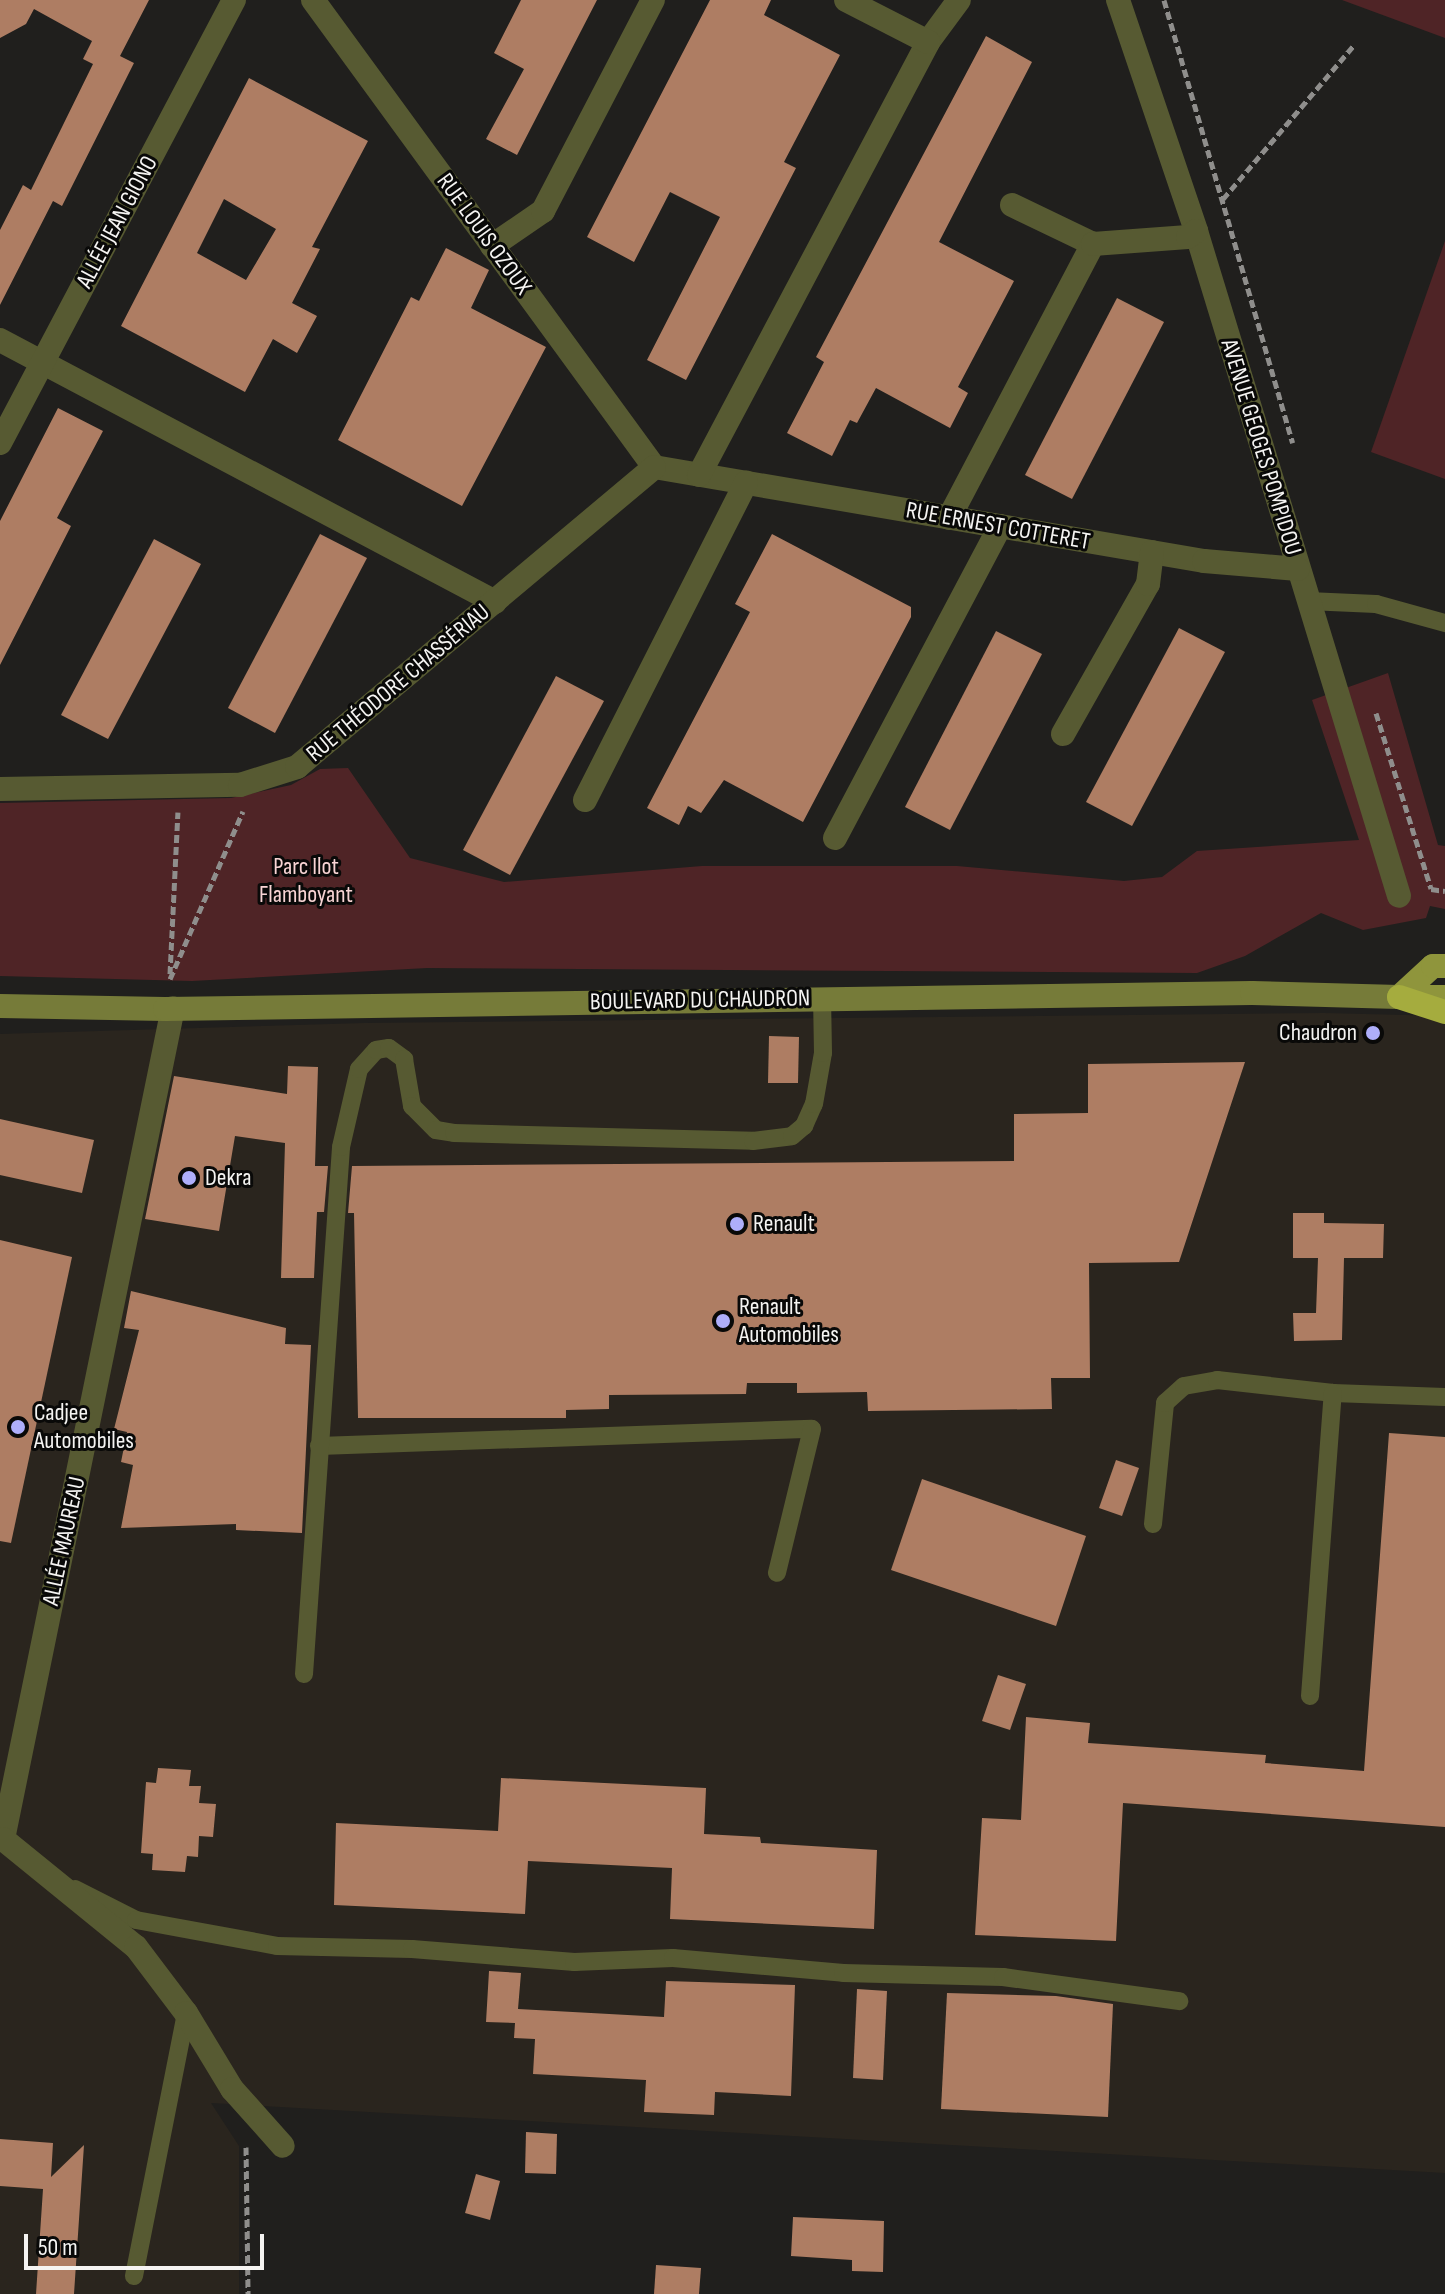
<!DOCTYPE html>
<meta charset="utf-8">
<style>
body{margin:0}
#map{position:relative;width:1445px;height:2294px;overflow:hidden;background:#201f1d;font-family:"Sofia Sans Condensed",sans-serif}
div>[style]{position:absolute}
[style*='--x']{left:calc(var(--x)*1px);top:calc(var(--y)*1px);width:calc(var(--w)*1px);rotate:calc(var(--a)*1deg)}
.built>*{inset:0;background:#2a251e}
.green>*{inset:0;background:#4f2426}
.building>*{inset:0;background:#ae7d63}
.path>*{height:5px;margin-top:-2.5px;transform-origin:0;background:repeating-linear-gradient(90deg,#8f8e8c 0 8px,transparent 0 12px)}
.lane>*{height:18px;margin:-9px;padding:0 9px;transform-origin:9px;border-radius:9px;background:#575a32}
.street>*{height:24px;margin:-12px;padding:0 12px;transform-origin:12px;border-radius:12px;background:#575a32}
.secondary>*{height:24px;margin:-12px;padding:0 12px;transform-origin:12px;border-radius:12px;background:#767b39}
.primary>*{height:24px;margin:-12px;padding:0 12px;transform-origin:12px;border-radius:12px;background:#8f953c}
.highway>*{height:24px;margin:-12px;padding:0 12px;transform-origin:12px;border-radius:12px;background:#a5ac3e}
.dots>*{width:22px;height:22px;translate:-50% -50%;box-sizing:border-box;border:4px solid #090908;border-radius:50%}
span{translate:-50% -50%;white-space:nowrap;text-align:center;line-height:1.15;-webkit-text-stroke:6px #090908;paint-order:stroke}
.street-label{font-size:24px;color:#f5f4f2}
.park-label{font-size:24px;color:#f8d4d4}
.poi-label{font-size:24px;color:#f5f4f2}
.right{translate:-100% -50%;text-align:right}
.left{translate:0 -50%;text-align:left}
.scale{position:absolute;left:24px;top:2234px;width:240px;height:36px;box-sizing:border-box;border:4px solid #f5f4f2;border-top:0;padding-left:10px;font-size:24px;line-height:28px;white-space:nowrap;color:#f5f4f2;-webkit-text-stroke:6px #090908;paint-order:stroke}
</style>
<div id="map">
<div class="built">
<i style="clip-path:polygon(1324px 1013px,1445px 1016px,1445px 2173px,211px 2103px,239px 2146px,239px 2294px,0 2294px,0 1034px,365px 1023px)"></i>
</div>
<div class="green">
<i style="clip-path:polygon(1342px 0,1445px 0,1445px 38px)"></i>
<i style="clip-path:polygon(1445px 241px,1445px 479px,1371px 452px)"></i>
<i style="clip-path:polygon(1388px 673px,1438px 845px,1445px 846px,1445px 909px,1430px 906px,1426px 918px,1363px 930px,1321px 913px,1245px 956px,1197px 973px,427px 968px,192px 981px,0 976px,0 803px,231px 798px,291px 785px,320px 769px,348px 768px,410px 858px,504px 882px,702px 866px,957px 866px,1124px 881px,1162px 877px,1197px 851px,1359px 840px,1312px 700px)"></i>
</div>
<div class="building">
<i style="clip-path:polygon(0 0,149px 0,120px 56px,134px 63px,62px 206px,53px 201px,0 305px,0 230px,23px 185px,31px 190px,93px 64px,83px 59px,92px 41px,34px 9px,26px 24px,0 38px)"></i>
<i style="clip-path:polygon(521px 0,597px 0,517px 155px,486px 139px,524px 69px,494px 53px)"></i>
<i style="clip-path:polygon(710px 0,771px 0,764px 15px,840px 55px,784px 162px,796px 168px,686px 380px,647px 360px,720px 217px,670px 192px,634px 262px,587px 237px)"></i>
<i style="clip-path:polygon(986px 36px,1032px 62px,939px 242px,1014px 281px,958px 387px,968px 393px,950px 428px,876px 388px,857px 423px,850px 420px,832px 456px,787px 433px,824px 362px,816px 357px)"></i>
<i style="clip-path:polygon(evenodd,249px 78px,368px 141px,312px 247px,320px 249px,292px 303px,317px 316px,297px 353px,273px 339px,245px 392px,121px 326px,249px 78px,224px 199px,276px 229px,246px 280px,197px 253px,224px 199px)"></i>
<i style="clip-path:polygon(446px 248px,489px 270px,471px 308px,546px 347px,462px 506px,338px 440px,411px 297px,419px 301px)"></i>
<i style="clip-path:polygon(1117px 298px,1164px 322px,1072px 499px,1025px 475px)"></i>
<i style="clip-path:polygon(58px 408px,103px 431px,57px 518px,71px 526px,0 665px,0 521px)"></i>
<i style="clip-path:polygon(320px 534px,367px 558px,275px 733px,228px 708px)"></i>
<i style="clip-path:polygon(772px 534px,911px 607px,911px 617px,803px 822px,724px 780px,701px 813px,688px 806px,679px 825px,647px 808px,750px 612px,735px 604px)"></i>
<i style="clip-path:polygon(154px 539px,201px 564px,108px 739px,61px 715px)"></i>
<i style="clip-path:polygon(1179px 628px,1225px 652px,1132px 826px,1086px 802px)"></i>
<i style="clip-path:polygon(996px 631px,1042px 654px,950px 830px,905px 807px)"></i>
<i style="clip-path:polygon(556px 676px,604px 701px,510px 875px,463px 850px)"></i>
<i style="clip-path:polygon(769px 1036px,799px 1037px,798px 1083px,768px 1083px)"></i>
<i style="clip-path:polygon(1245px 1062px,1179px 1262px,1089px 1263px,1090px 1378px,1051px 1378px,1052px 1409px,868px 1411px,867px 1392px,797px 1393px,797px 1383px,747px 1383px,746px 1394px,609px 1395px,609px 1409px,566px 1410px,566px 1418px,358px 1418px,354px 1213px,348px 1213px,352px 1166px,1014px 1161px,1014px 1114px,1088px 1113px,1088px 1064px)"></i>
<i style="clip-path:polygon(288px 1066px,318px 1067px,315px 1166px,328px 1166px,324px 1212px,317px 1212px,314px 1278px,281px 1278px,285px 1143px,235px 1136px,219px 1231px,145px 1219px,174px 1076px,287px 1094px)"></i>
<i style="clip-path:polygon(0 1119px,94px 1140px,82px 1193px,0 1175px)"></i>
<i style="clip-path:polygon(1293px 1213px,1324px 1213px,1324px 1223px,1384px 1224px,1383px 1258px,1344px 1258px,1342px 1340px,1294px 1341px,1293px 1313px,1316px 1313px,1318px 1258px,1293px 1258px)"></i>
<i style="clip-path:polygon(0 1240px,72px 1257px,11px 1543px,0 1541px)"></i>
<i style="clip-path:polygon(131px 1291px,286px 1328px,285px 1344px,311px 1345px,302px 1533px,236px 1530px,236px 1524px,121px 1528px,133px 1465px,121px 1462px,127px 1432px,114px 1429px,139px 1330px,124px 1328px)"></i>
<i style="clip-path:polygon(1389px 1433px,1445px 1437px,1445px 1827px,1123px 1803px,1116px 1941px,975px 1935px,982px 1818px,1021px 1820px,1026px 1717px,1090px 1723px,1088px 1743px,1266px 1755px,1265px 1763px,1364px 1771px)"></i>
<i style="clip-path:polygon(1116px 1460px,1139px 1468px,1122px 1516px,1099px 1508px)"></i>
<i style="clip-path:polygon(922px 1479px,1086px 1536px,1056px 1626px,891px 1570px)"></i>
<i style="clip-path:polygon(998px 1675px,1026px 1684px,1010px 1730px,982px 1721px)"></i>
<i style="clip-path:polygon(158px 1768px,191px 1770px,189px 1786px,201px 1786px,199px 1803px,216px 1804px,213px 1837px,199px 1836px,198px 1857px,187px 1856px,185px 1872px,152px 1870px,153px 1854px,141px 1853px,146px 1782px,156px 1783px)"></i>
<i style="clip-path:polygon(501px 1778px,706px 1788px,704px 1834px,760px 1837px,761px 1843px,877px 1850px,874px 1929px,670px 1919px,672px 1868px,528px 1861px,525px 1914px,334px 1905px,336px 1823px,498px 1831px)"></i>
<i style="clip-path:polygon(489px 1971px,521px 1973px,518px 2009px,664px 2017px,666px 1981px,795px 1985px,791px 2096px,715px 2092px,714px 2115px,644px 2112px,646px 2080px,533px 2074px,535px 2039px,514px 2038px,515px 2023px,486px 2022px)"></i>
<i style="clip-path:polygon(857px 1989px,887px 1991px,883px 2080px,853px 2078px)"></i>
<i style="clip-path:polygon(947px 1993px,1056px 1996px,1113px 2004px,1108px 2117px,941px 2109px)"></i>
<i style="clip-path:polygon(526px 2132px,557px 2134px,556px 2174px,525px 2173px)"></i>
<i style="clip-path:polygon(0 2139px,53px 2143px,51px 2177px,84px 2145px,74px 2294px,36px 2294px,43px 2189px,0 2186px)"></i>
<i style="clip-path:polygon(476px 2174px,500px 2181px,490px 2220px,465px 2213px)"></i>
<i style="clip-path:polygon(793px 2217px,884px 2221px,883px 2272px,852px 2271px,852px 2260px,791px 2256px)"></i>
<i style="clip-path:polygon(656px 2265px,701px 2268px,699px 2294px,654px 2294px)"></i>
</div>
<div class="path">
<i style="--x:1164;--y:0;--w:461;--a:73.8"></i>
<i style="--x:1223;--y:199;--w:202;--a:-49.6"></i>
<i style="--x:1376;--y:713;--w:184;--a:72.6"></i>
<i style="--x:1431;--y:889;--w:14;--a:8"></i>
<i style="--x:170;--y:974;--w:162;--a:-87.2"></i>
<i style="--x:170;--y:979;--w:183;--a:-66.5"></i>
<i style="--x:246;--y:2147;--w:147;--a:89.2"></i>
</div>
<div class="lane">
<i style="--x:1308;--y:601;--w:68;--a:2.5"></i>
<i style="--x:1376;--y:604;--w:72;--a:15.4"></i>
<i style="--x:319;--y:1446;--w:493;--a:-2"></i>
<i style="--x:812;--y:1429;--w:148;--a:103.7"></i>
<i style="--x:1153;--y:1524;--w:122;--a:-84.3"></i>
<i style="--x:1165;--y:1403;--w:25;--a:-42"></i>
<i style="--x:1184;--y:1386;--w:34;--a:-10"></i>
<i style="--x:1217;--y:1380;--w:117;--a:6.4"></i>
<i style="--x:1333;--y:1393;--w:112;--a:2"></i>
<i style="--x:304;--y:1674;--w:528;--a:-85.98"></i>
<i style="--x:341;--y:1147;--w:80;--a:-77"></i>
<i style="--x:359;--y:1069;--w:25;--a:-48"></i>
<i style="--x:376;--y:1050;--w:13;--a:-9"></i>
<i style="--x:389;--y:1048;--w:19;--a:36"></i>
<i style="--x:404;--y:1059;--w:48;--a:80.3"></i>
<i style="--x:412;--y:1106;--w:34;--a:45"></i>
<i style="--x:436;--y:1130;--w:18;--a:9"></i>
<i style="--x:454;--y:1133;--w:299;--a:1.5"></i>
<i style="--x:753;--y:1141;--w:39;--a:-7"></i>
<i style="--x:792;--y:1136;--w:16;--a:-40"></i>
<i style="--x:804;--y:1126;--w:24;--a:-66"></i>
<i style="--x:814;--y:1104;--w:52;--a:-80"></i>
<i style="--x:823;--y:1053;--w:55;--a:-91"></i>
<i style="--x:1310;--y:1696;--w:304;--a:-85.7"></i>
<i style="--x:75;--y:1889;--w:68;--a:26.9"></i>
<i style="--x:136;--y:1920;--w:143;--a:10.4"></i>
<i style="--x:277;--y:1946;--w:135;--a:1.3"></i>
<i style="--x:412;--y:1949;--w:163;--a:4.6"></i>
<i style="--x:574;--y:1962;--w:99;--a:-2.3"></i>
<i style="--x:673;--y:1958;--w:171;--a:5"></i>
<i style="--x:843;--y:1973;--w:160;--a:1.4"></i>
<i style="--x:1003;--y:1977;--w:178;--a:7.8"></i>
<i style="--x:134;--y:2276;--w:268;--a:-78.8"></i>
</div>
<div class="street">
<i style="--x:313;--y:0;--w:578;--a:53.86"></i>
<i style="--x:1118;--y:0;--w:244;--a:71.3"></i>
<i style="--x:1196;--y:231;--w:695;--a:73.02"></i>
<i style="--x:928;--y:42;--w:52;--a:-53.6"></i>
<i style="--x:1012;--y:205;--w:90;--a:25.7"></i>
<i style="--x:492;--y:246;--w:62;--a:-34.5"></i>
<i style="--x:543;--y:211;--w:238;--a:-62.5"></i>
<i style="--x:0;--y:340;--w:560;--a:27.89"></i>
<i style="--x:0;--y:443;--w:501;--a:-62.16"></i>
<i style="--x:654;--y:467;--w:558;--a:9.7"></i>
<i style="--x:1204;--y:561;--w:94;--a:4.9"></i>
<i style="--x:699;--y:475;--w:490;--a:-62.1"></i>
<i style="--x:928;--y:42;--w:92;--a:-152.9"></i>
<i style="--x:949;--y:518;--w:310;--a:-62.3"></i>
<i style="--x:1093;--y:244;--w:95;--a:-4.2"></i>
<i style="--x:1188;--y:237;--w:10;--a:-37"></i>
<i style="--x:1063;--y:734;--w:172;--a:-60.5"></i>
<i style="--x:1148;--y:584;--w:32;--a:-83"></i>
<i style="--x:0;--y:789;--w:240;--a:-1"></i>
<i style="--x:240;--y:785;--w:60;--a:-17.5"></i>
<i style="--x:297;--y:767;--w:466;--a:-40"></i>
<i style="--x:585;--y:800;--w:356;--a:-63.1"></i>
<i style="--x:835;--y:838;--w:353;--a:-62.1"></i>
<i style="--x:3;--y:1839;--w:848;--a:-78.44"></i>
<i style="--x:3;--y:1839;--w:171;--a:39.1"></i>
<i style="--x:136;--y:1947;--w:83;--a:52.9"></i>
<i style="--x:186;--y:2013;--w:89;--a:58.8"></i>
<i style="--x:232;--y:2089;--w:76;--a:48.2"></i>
</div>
<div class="secondary">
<i style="--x:0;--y:1006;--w:165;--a:1"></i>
<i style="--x:165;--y:1009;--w:1087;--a:-0.84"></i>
<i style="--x:1252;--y:993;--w:147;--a:1.6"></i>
</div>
<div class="primary">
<i style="--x:1399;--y:997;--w:46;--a:-42.4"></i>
<i style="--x:1433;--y:966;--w:12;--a:0"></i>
<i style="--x:1406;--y:997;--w:39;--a:0"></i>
</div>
<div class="highway">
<i style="--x:1399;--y:997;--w:48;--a:18.1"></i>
</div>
<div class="dots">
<i style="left:1373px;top:1033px;background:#aeaefa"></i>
<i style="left:189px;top:1178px;background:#aeaefa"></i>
<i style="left:737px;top:1224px;background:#aeaefa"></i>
<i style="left:723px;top:1321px;background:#aeaefa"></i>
<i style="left:18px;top:1427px;background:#aeaefa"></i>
</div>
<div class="street-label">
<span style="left:117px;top:222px;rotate:-62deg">ALLÉE JEAN GIONO</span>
<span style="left:484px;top:234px;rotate:54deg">RUE LOUIS OZOUX</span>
<span style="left:1261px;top:447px;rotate:73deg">AVENUE GEOGES POMPIDOU</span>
<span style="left:998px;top:526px;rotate:10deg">RUE ERNEST COTTERET</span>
<span style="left:398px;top:683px;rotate:-40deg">RUE THÉODORE CHASSÉRIAU</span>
<span style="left:700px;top:1000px;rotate:-1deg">BOULEVARD DU CHAUDRON</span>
<span style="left:64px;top:1541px;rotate:-78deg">ALLÉE MAUREAU</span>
</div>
<div class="park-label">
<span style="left:306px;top:881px">Parc Ilot<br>Flamboyant</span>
</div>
<div class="poi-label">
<span class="right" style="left:1357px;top:1033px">Chaudron</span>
<span class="left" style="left:205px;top:1178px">Dekra</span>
<span class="left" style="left:753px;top:1224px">Renault</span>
<span class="left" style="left:739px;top:1321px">Renault<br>Automobiles</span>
<span class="left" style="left:34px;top:1427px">Cadjee<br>Automobiles</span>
</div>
<div class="scale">50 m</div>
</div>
